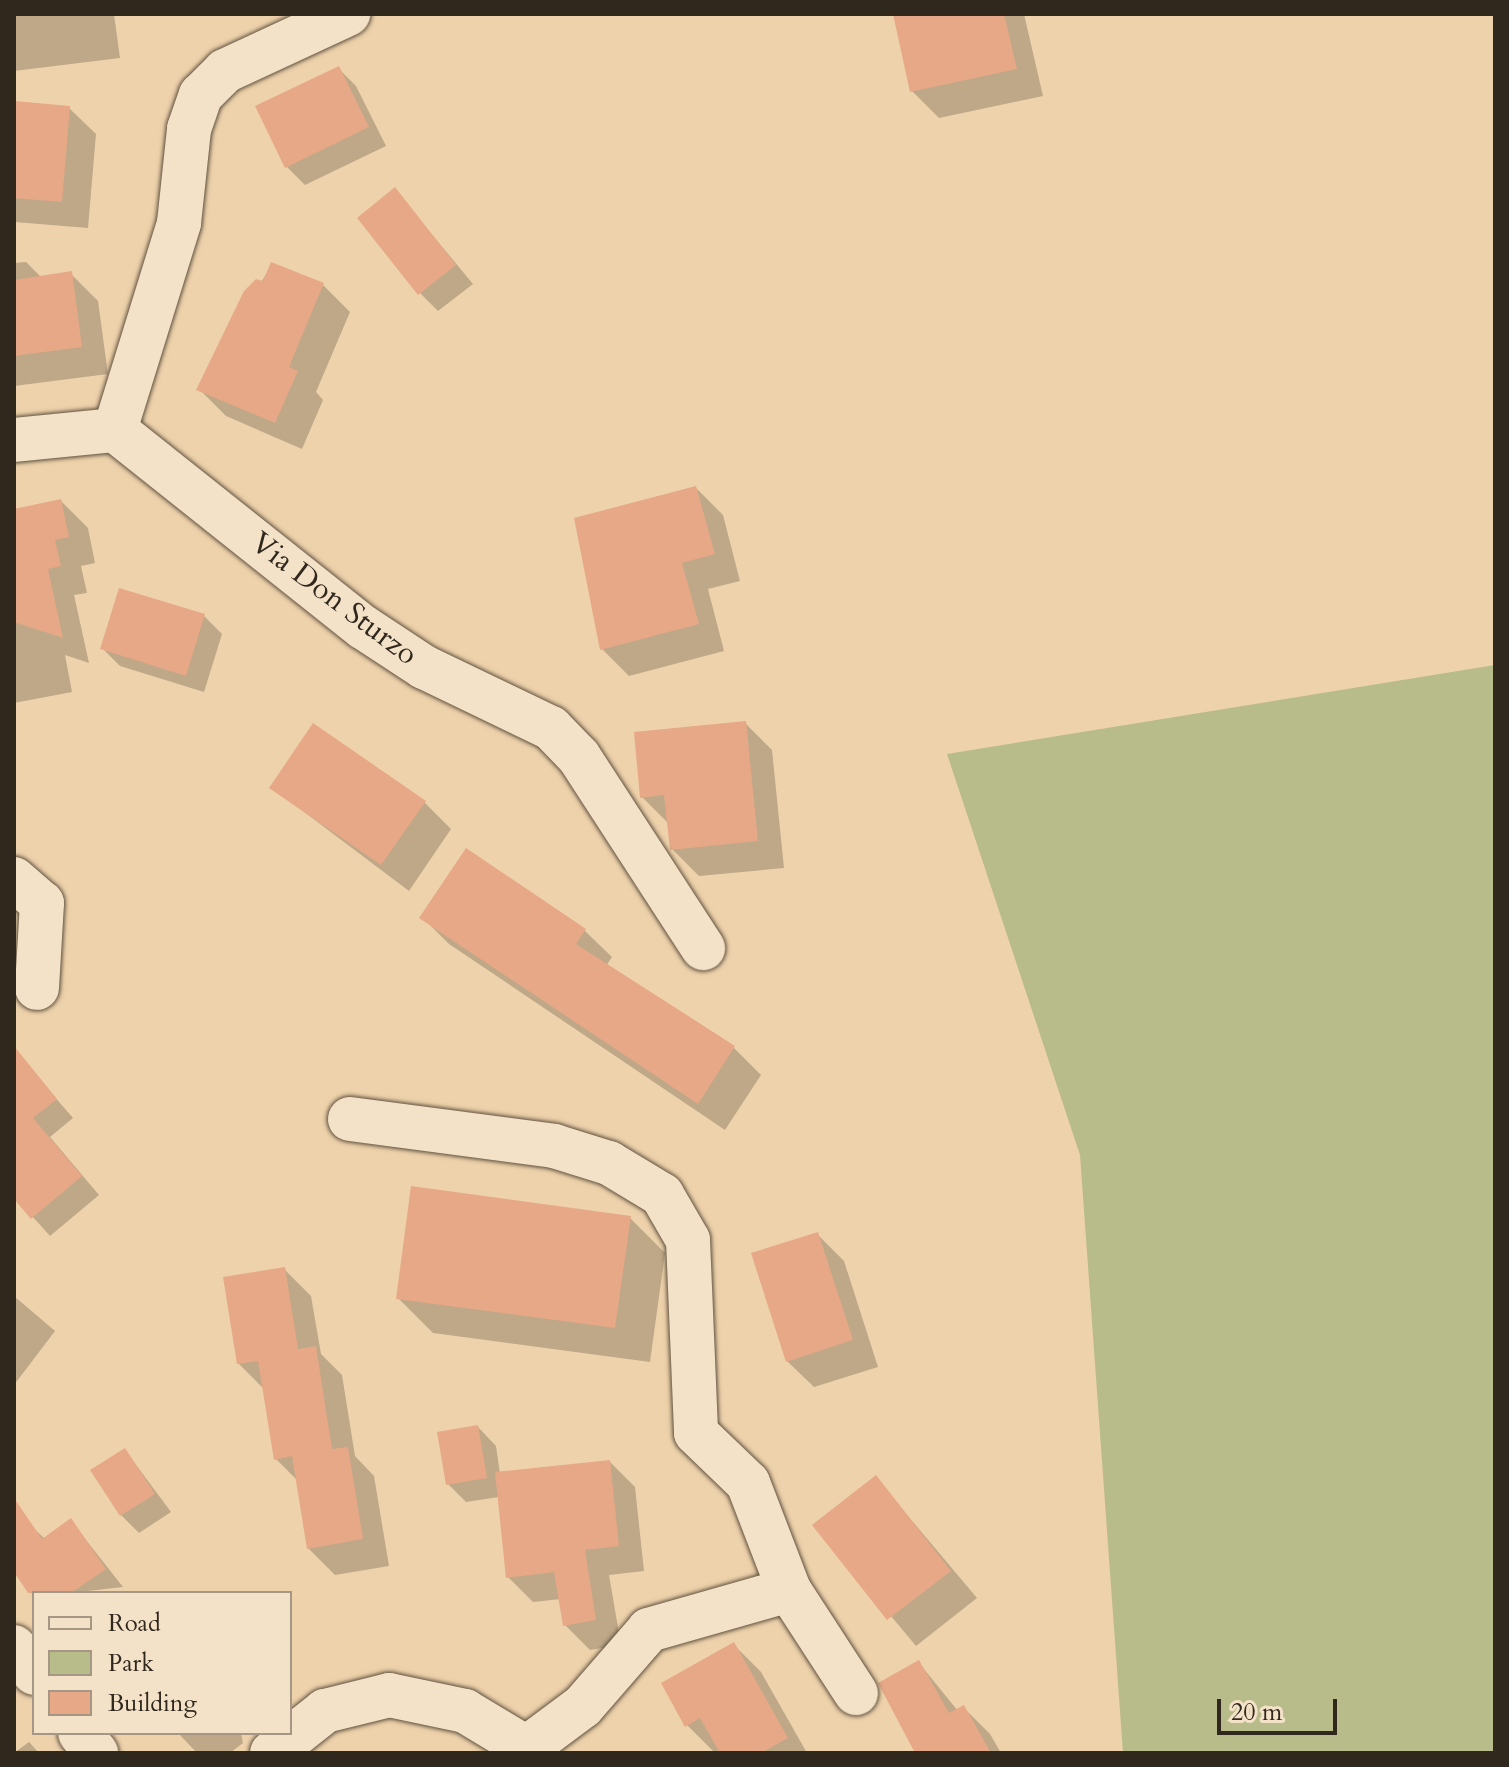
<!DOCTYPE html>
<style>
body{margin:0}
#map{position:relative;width:1509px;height:1767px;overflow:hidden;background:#eed2ab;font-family:Cardo,serif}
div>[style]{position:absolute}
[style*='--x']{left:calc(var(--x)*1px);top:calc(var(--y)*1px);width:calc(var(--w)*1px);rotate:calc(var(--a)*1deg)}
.green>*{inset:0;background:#b7bc8a}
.shadow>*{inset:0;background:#0003}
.building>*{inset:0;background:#e6a886}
.roads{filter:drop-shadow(0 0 2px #605240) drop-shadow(0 0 2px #605240)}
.minor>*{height:44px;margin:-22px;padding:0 22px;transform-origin:22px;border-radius:22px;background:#f4e2c8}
span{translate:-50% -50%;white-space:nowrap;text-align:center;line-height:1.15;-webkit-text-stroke:6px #f4e2c8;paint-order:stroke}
.street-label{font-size:30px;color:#30271d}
.frame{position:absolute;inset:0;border:16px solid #30271d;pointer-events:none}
.legend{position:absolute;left:32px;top:1591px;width:260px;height:144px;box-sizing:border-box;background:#f4e2c8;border:2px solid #a69784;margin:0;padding:10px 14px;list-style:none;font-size:24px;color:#30271d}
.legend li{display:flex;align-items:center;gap:16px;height:40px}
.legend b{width:40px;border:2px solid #a69784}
.scale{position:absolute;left:1217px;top:1699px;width:120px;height:36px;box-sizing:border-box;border:4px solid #30271d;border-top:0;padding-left:10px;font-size:24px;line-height:28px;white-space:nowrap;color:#30271d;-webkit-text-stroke:6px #f4e2c8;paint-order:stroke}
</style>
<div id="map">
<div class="green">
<i style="clip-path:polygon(1495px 665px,1495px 1753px,1123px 1753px,1080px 1155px,947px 754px)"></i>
</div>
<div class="shadow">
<i style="clip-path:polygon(14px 14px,114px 14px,120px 58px,14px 71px)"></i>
<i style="clip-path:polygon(895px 14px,1024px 14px,1043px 96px,939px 118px,912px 91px)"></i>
<i style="clip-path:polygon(338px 68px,356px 86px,386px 146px,305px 185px,287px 167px)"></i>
<i style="clip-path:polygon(14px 103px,69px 108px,96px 134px,88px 228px,14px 222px)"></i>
<i style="clip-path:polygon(395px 190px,473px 284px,438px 311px,420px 293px)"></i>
<i style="clip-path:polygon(26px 262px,42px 278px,71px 274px,98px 301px,108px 374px,14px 386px,14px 263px)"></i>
<i style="clip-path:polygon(272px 264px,323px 285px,350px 312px,316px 392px,323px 400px,302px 449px,226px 416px,199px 389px)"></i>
<i style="clip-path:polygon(696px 488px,723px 515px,740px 581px,708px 589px,724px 651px,629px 676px,602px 649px)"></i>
<i style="clip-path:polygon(61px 501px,88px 528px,95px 563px,81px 566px,87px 593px,74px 595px,89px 663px,65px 655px,72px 692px,14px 703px,14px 511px)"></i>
<i style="clip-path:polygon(204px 616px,222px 634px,204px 692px,120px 666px,102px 648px)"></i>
<i style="clip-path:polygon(745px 723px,772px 750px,784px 868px,699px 876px,672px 849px,669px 824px,642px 797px)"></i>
<i style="clip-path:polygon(271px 787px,424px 802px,451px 829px,409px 891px)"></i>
<i style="clip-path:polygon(466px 851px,585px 931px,612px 957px,606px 966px,734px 1048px,761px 1075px,725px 1130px,449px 944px,422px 917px)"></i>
<i style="clip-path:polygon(26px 1064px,73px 1118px,50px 1137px,99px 1195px,50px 1236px,14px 1196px,14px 1073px)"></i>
<i style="clip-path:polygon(630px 1218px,665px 1253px,650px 1362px,433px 1333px,398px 1298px)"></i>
<i style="clip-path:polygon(817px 1234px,844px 1261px,878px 1367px,814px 1387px,787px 1361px)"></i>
<i style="clip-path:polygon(284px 1269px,311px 1296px,321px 1354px,342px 1375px,355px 1456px,374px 1476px,389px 1566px,335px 1575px,308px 1548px,298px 1481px,276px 1459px,264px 1389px,238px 1363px)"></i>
<i style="clip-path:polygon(14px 1296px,55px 1331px,14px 1385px)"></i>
<i style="clip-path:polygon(478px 1427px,496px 1446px,500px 1474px,610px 1462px,635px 1487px,644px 1571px,609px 1575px,621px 1645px,590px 1650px,565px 1625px,561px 1599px,533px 1602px,508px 1577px,499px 1497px,466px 1502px,448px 1484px)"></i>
<i style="clip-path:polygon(125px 1450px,171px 1512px,139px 1533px,121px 1515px)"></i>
<i style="clip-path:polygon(876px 1478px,977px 1598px,916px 1646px,815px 1525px)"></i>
<i style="clip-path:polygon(71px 1521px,123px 1587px,34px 1597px,14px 1569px,14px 1536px,30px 1525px,45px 1539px)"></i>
<i style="clip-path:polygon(734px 1645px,761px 1672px,807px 1753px,714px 1752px,687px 1725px)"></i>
<i style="clip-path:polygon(919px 1663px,958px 1711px,963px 1707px,990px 1734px,1001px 1753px,918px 1753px)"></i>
<i style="clip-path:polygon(178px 1733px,241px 1733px,243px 1743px,230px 1753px,197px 1753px)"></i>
<i style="clip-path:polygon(29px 1742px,39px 1753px,14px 1753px)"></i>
</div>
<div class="building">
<i style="clip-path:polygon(893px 14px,1004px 14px,1017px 69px,910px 92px)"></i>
<i style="clip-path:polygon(339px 66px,369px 127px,285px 168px,255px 106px)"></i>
<i style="clip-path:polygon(14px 101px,70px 106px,62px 202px,14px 198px)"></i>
<i style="clip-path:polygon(395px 187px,456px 265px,418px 295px,357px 218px)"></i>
<i style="clip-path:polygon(271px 262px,324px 283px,289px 367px,298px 371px,275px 423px,196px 390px,244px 291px,256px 279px,263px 281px)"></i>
<i style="clip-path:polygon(72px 271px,82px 347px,14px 356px,14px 280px)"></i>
<i style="clip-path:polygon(696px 486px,715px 554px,682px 563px,699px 624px,600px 650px,574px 518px)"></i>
<i style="clip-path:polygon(61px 499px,69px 537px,55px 540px,61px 566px,48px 569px,63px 638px,14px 622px,14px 509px)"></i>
<i style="clip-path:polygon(119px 588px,205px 614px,186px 676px,100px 649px)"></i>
<i style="clip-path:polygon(746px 721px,758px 841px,670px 850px,664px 795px,640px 798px,634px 732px)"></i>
<i style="clip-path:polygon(313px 723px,426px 801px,381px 865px,269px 788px)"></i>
<i style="clip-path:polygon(466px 848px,586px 929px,576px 944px,735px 1046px,698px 1104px,419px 918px)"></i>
<i style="clip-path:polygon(14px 1046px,57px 1099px,33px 1118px,82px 1176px,31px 1219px,14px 1199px)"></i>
<i style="clip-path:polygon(411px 1186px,631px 1216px,615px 1328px,396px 1299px)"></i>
<i style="clip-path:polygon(818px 1232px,853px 1340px,786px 1362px,751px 1253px)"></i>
<i style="clip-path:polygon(285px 1267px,298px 1349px,316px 1346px,332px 1449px,348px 1447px,363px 1539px,307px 1549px,292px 1456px,274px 1460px,258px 1361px,237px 1364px,223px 1277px)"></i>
<i style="clip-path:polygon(478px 1425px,487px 1478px,446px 1485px,437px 1432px)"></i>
<i style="clip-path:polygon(125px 1448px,155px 1494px,120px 1516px,90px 1470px)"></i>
<i style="clip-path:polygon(610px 1460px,619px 1546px,585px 1550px,596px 1620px,563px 1626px,554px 1572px,506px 1578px,495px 1472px)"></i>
<i style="clip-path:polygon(876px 1475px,951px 1571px,887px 1620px,812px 1525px)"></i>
<i style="clip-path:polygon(14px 1498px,42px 1539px,71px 1518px,106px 1569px,71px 1593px,28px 1593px,14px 1572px)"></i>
<i style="clip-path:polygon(734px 1642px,788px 1738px,761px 1753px,720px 1753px,700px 1718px,685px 1727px,661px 1683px)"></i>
<i style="clip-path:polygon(919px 1660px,949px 1713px,964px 1705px,991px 1753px,915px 1753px,878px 1683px)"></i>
</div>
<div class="roads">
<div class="minor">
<i style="--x:115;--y:430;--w:217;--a:-72.8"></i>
<i style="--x:179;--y:223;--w:95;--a:-83.9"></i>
<i style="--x:189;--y:129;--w:36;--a:-71"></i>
<i style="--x:201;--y:95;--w:34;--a:-45"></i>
<i style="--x:225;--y:71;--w:136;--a:-24.9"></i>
<i style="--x:14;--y:440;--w:101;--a:-5.7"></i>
<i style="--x:115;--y:430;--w:317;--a:38.5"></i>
<i style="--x:363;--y:627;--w:73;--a:33.3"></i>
<i style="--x:424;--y:667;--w:141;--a:25.7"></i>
<i style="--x:551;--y:728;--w:40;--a:46"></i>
<i style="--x:579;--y:757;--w:228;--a:57"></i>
<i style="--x:14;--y:879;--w:37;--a:41"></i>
<i style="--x:42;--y:903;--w:85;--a:93.4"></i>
<i style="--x:350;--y:1119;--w:206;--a:7.5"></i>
<i style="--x:554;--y:1146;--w:58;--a:17.2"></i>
<i style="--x:609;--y:1163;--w:62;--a:31.1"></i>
<i style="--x:662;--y:1195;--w:52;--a:60"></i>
<i style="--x:688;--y:1240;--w:193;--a:87.6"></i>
<i style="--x:696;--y:1433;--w:72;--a:43.9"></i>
<i style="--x:748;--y:1483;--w:115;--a:69"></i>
<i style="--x:789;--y:1590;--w:146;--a:164.1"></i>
<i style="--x:649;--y:1630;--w:101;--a:131"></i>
<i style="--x:583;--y:1706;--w:69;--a:143.3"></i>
<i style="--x:789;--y:1590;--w:123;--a:57"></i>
<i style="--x:14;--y:1647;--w:33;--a:52"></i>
<i style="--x:80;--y:1733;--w:26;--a:51"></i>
<i style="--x:272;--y:1753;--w:68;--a:-38.4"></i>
<i style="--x:325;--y:1711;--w:66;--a:-14"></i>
<i style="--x:389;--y:1695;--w:78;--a:11.9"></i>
<i style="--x:465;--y:1711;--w:82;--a:31"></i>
</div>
</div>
<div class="street-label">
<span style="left:334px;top:599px;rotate:37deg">Via Don Sturzo</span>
</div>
<div class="frame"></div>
<ul class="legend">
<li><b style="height:10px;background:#f4e2c8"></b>Road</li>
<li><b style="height:22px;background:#b7bc8a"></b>Park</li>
<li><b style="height:22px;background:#e6a886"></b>Building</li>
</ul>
<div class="scale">20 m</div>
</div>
